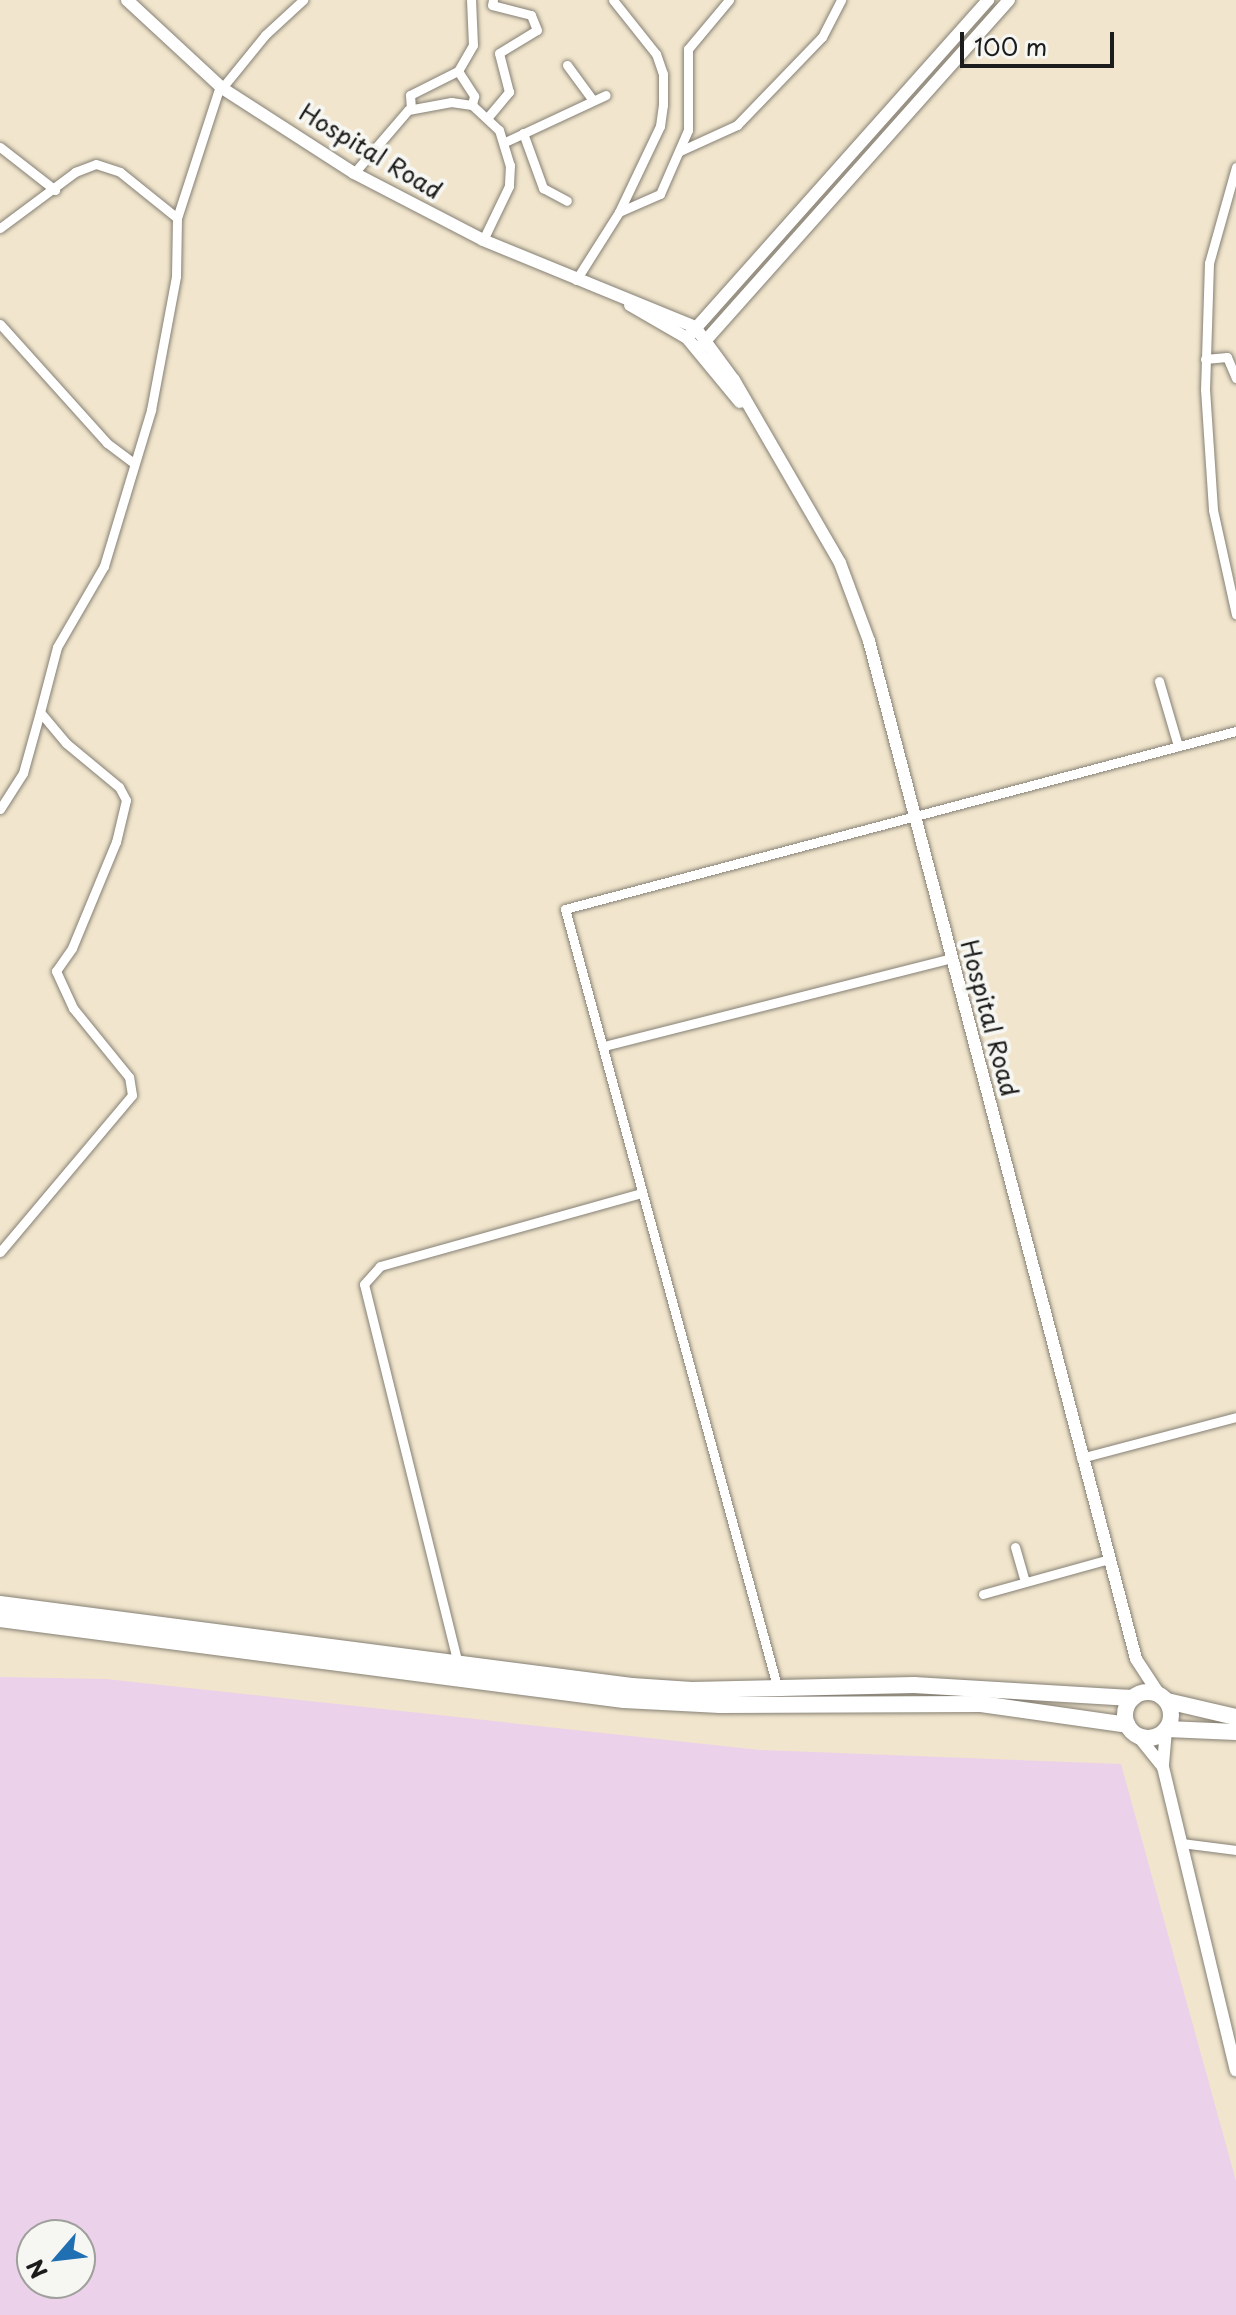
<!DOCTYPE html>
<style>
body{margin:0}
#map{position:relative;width:1236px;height:2315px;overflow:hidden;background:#f1e5cd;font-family:"Playpen Sans",sans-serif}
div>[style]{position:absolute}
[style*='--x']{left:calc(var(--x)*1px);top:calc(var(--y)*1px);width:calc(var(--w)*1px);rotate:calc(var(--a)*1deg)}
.built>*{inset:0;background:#ecd1ea}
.roads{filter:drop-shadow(0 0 2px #868074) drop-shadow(0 0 2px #868074)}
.street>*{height:9px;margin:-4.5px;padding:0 4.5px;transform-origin:4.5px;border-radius:4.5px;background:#fff}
.secondary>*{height:12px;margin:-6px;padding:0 6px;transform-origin:6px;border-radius:6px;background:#fff}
.highway>*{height:16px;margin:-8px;padding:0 8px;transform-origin:8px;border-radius:8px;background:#fff}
.highway>.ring{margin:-8px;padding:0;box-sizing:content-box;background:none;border:16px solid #fff;border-radius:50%}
span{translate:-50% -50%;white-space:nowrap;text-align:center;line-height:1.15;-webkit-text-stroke:8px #f6f6f2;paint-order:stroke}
.street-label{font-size:24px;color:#1c1c1c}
.north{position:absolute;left:16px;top:2219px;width:80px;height:80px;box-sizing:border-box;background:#f6f6f2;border:2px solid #9f9f9c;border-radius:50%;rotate:242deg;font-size:22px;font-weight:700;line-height:32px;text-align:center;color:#1c1c1c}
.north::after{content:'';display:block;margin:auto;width:28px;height:36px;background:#1f6fb2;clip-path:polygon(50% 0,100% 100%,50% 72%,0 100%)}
.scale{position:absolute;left:960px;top:32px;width:154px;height:36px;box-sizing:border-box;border:4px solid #1c1c1c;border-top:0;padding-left:10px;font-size:24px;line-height:28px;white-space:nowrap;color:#1c1c1c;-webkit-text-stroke:6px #f6f6f2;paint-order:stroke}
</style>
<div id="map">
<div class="built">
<i style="clip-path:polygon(evenodd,0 1677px,106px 1679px,760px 1750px,1121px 1764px,1236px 2181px,1236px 2315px,0 2315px,0 1677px,32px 2235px,80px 2235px,80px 2283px,32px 2283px,32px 2235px)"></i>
</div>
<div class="roads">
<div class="street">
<i style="--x:567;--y:65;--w:42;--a:53.7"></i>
<i style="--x:458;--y:71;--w:30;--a:-60"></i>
<i style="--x:473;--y:45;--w:45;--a:-92.5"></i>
<i style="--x:222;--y:88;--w:68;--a:-50.9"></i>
<i style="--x:265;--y:35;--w:52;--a:-42.6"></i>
<i style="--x:411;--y:109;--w:14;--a:-94"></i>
<i style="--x:410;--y:95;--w:54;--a:-26.6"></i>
<i style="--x:458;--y:71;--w:30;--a:57"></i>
<i style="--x:474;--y:96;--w:9;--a:103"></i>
<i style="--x:488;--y:117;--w:33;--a:-50"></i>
<i style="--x:509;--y:92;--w:40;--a:-104.4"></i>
<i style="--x:499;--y:53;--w:44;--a:-31.2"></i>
<i style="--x:537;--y:30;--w:16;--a:-112"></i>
<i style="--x:531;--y:15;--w:40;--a:-165.6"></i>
<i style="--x:492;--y:5;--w:5;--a:-79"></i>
<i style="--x:523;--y:133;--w:59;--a:70"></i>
<i style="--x:543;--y:188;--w:27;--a:28"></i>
<i style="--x:505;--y:142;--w:111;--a:-25"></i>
<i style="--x:0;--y:147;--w:70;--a:38"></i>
<i style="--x:680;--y:151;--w:63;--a:-24.5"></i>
<i style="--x:737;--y:125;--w:122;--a:-46"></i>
<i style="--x:822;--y:37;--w:42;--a:-62.8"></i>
<i style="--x:1236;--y:167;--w:100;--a:105.7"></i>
<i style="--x:1209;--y:263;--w:126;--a:91.8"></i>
<i style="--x:1205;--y:389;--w:121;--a:86.2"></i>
<i style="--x:1213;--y:510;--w:107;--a:77.6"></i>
<i style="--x:354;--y:173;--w:83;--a:-49.4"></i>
<i style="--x:408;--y:110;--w:44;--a:-10.5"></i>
<i style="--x:451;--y:102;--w:21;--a:8"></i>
<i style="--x:472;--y:105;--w:37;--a:43"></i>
<i style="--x:499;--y:130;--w:37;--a:73"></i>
<i style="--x:510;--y:165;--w:21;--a:93"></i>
<i style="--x:509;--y:186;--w:60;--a:115.7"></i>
<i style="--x:619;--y:212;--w:45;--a:-23.7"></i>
<i style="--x:660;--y:194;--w:70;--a:-66.4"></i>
<i style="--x:688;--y:130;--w:81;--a:-90"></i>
<i style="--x:688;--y:49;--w:64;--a:-50.1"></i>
<i style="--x:0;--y:228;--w:94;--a:-36.7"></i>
<i style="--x:75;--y:172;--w:22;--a:-21"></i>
<i style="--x:96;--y:164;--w:25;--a:18"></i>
<i style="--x:120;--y:172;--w:73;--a:38.9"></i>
<i style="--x:576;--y:280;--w:80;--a:-57.7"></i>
<i style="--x:619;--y:212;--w:95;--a:-64.5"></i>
<i style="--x:660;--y:126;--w:21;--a:-82"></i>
<i style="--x:663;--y:105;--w:31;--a:-90"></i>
<i style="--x:663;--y:74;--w:21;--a:-109"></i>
<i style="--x:656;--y:54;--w:69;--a:-128.5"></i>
<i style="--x:0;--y:324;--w:160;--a:48"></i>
<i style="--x:107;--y:443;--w:34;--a:37"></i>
<i style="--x:1205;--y:359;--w:22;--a:-5"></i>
<i style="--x:1227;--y:357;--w:23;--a:67"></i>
<i style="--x:1159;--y:681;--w:68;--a:73.7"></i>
<i style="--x:0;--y:809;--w:43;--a:-57.4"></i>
<i style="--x:23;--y:773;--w:63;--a:-74.4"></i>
<i style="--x:604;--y:1046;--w:358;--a:-14.2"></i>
<i style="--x:0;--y:1252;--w:205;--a:-49.9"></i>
<i style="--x:132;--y:1095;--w:18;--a:-99"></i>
<i style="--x:129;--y:1077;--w:89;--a:-129.1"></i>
<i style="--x:73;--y:1008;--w:41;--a:-114.7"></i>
<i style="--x:56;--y:971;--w:28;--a:-55"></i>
<i style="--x:72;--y:948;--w:115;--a:-67.5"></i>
<i style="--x:116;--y:842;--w:43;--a:-76.6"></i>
<i style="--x:126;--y:800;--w:15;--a:-118"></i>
<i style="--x:119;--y:787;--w:69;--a:-140.3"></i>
<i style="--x:66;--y:743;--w:40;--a:-130"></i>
<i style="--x:40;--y:712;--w:67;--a:-75.3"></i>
<i style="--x:57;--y:647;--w:94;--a:-59.9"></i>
<i style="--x:104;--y:566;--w:163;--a:-73.2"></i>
<i style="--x:151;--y:410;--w:136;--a:-79.4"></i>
<i style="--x:176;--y:276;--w:58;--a:-89"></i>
<i style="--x:177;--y:218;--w:139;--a:-72"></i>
<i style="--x:1081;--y:1458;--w:160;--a:-14.8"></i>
<i style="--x:1015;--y:1547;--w:36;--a:74"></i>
<i style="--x:983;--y:1594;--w:131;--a:-15.5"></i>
<i style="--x:458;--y:1664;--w:391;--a:-103.9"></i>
<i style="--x:364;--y:1284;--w:24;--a:-48"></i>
<i style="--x:380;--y:1266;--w:272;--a:-15.6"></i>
<i style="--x:777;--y:1686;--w:805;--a:-105.26"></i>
<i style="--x:565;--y:909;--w:694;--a:-14.86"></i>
<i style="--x:1182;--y:1843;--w:54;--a:7.4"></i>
</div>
<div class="secondary">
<i style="--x:127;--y:0;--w:129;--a:42.8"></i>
<i style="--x:222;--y:88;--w:157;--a:32.8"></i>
<i style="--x:354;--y:173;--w:145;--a:27.4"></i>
<i style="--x:483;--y:240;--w:229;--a:22.3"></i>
<i style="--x:695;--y:327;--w:66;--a:53.7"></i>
<i style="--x:734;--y:380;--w:211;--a:59.9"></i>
<i style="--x:840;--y:563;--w:83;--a:69.6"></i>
<i style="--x:869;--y:641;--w:1052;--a:75.3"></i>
<i style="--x:1136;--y:1659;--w:42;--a:56.7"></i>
<i style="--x:630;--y:305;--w:66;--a:30.1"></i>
<i style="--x:687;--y:338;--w:83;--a:50.4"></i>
<i style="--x:687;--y:338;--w:453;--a:-48.3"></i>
<i style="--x:699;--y:348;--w:466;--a:-48.3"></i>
<i style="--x:1166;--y:1730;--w:37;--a:95"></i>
<i style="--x:1163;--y:1767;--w:312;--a:76.5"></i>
<i style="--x:1138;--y:1736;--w:36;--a:51"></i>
</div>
<div class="highway">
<i style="--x:0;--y:1604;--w:637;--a:7.39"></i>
<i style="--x:632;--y:1686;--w:60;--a:3.8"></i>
<i style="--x:692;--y:1690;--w:222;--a:-1.3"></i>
<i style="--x:914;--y:1685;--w:219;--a:3.4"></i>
<i style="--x:0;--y:1619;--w:629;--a:7.4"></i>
<i style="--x:624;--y:1700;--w:96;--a:3"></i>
<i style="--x:720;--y:1705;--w:261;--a:-0.2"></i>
<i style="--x:981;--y:1704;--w:148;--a:8.1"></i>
<i class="ring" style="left:1125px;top:1692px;width:30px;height:30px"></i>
<i style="--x:1167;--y:1701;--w:71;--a:13.1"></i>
<i style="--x:1167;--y:1729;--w:69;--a:2.5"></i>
</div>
</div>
<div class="street-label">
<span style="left:371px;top:151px;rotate:31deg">Hospital Road</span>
<span style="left:990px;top:1018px;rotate:75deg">Hospital Road</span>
</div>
<div class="north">N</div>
<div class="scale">100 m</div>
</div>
